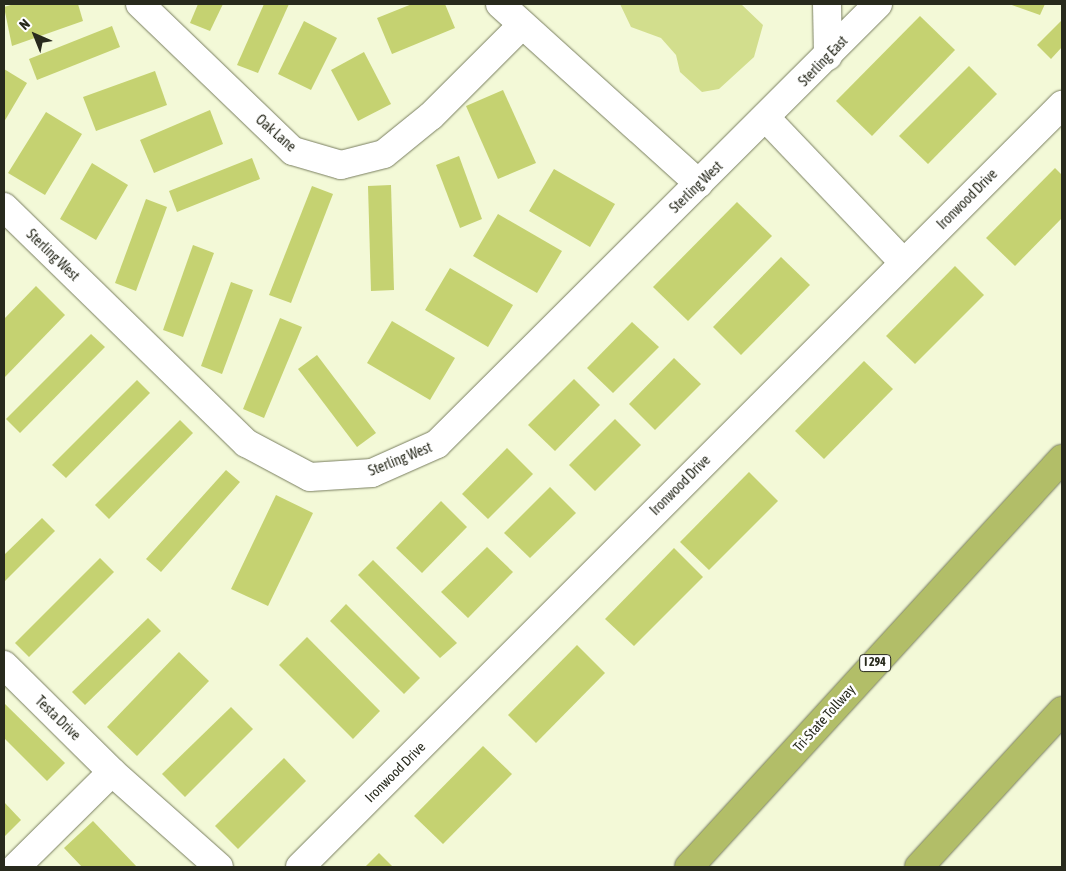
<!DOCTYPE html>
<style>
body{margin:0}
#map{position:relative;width:1066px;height:871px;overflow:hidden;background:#f3f9d7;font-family:"Asap Condensed",sans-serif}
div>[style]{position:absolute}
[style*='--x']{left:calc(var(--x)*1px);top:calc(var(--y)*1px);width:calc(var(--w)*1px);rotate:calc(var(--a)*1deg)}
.green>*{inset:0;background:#d2de8d}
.building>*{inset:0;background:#c5d271}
.roads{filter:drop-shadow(0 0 1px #797e60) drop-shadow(0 0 1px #797e60)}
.minor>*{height:28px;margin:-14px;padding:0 14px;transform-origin:14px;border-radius:14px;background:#fff}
.highway>*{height:28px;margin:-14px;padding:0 14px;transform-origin:14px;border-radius:14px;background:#b2be68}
span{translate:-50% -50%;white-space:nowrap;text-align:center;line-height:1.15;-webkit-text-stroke:5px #fff;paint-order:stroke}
.shield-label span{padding:1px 4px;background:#fff;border:1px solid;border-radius:4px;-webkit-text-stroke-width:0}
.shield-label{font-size:12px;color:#282a1d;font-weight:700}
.street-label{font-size:14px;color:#282a1d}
.frame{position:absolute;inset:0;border:5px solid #282a1d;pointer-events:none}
.north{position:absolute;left:10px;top:10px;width:50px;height:50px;-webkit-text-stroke:4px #fff;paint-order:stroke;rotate:316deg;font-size:14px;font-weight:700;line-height:20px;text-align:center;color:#282a1d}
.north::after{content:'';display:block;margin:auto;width:18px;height:22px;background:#282a1d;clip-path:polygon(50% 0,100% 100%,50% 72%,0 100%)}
</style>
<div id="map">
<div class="green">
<i style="clip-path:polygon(620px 4px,741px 4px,763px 25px,754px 57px,719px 89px,702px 92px,680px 72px,676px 55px,661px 38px,631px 27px)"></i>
</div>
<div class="building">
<i style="clip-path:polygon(14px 4px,78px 4px,83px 21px,12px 46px,4px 7px)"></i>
<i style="clip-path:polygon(198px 4px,223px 4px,210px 31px,190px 23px)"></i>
<i style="clip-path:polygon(264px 4px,289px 4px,258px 73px,237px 65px)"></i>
<i style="clip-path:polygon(412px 4px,445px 4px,455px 28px,392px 54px,377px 18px)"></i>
<i style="clip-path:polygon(1009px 4px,1045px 4px,1040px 15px)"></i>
<i style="clip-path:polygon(920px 16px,955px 50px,872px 136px,836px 101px)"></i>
<i style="clip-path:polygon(1062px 20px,1062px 47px,1051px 59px,1037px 45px)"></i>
<i style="clip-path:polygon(304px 21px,337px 38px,311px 90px,278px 74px)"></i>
<i style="clip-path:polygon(112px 26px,120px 47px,37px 80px,29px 59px)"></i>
<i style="clip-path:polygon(364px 52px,391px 104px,358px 121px,331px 70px)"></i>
<i style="clip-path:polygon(969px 66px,997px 94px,928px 164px,899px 136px)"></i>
<i style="clip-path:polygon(4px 69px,27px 83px,4px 122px)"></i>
<i style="clip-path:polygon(155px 71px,167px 105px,96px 131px,83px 97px)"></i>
<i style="clip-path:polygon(503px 90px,536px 163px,498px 179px,466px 106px)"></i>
<i style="clip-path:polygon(210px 110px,223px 144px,154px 173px,140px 140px)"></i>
<i style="clip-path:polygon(46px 112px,82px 134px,45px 195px,8px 173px)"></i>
<i style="clip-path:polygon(459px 156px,482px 219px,460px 228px,436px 165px)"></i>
<i style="clip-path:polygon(252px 158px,260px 179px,177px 212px,169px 191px)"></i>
<i style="clip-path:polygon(92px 163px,128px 185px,96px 240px,60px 219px)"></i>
<i style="clip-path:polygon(1055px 168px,1062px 175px,1062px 218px,1015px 266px,986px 238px)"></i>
<i style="clip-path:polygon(554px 169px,615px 204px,590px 247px,529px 211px)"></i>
<i style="clip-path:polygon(391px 185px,394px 290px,371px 291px,368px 186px)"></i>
<i style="clip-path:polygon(312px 186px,333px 194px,291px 303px,269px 295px)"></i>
<i style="clip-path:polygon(146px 199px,167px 207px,136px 291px,115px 283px)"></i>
<i style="clip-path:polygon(737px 202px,772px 236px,688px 321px,653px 287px)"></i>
<i style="clip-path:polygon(498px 214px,562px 251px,537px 293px,473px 256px)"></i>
<i style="clip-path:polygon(193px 245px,214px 253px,183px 337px,163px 330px)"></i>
<i style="clip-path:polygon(781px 257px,810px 285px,741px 355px,713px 327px)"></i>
<i style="clip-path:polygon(955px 266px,984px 295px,915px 364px,886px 336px)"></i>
<i style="clip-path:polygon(450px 268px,513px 305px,488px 347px,425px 310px)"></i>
<i style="clip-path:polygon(231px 282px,253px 290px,222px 374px,201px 366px)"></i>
<i style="clip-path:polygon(36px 286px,65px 315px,4px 378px,4px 319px)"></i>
<i style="clip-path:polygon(280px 318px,302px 327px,264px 418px,243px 409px)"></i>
<i style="clip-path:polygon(392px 321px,455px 358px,430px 400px,367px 363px)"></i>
<i style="clip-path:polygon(632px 322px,659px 347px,613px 393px,587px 368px)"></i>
<i style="clip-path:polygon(91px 334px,105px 347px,20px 433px,6px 419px)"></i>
<i style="clip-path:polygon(317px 355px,376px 433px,357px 447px,298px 369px)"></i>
<i style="clip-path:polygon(674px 358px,701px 384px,655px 430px,629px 404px)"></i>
<i style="clip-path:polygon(864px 361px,893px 389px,824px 459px,795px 431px)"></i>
<i style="clip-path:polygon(574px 379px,600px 405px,555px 451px,528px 425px)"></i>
<i style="clip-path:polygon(137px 380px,150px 393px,66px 478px,52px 465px)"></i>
<i style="clip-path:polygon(615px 419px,641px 445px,595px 491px,569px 465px)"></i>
<i style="clip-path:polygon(180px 420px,193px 433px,109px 519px,95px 505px)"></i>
<i style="clip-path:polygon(507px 448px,533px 474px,488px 519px,462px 494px)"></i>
<i style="clip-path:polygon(226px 470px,240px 482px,161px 572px,146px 559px)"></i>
<i style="clip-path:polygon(749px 472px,778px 501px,709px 570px,680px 542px)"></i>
<i style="clip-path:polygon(550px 487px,576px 513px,530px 558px,504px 533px)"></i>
<i style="clip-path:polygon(276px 495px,313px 513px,268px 606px,231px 589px)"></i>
<i style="clip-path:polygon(441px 501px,467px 527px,422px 573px,396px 548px)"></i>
<i style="clip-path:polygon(42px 518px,55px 531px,4px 582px,4px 555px)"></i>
<i style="clip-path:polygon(487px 547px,513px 572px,468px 618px,441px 592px)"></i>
<i style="clip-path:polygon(674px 548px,703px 577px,634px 646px,605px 619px)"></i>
<i style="clip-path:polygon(100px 558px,114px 572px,29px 657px,15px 643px)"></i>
<i style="clip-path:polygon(373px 560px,457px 643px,440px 658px,358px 575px)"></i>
<i style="clip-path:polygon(346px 604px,420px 678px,404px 694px,330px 621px)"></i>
<i style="clip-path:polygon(148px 618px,161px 631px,85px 705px,72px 692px)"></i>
<i style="clip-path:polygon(307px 637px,380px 711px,353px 739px,279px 665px)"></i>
<i style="clip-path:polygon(577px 645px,605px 673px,536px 743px,508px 715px)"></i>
<i style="clip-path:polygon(179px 652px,209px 681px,137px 756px,107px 727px)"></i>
<i style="clip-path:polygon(4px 703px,65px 763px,47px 781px,4px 738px)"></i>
<i style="clip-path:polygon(231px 707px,253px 729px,185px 797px,162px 774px)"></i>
<i style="clip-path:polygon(483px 746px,512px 774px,443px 844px,414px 816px)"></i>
<i style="clip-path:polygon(284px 758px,306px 781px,238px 849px,215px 826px)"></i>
<i style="clip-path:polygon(4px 802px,21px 820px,4px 837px)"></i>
<i style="clip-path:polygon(93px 821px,137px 867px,82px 867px,64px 848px)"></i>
<i style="clip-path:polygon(379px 853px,393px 867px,365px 867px)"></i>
</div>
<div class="roads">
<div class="minor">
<i style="--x:140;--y:4;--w:212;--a:43.9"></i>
<i style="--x:293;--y:151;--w:50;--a:16.3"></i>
<i style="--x:341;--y:165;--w:44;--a:-14.3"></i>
<i style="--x:384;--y:154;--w:60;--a:-39"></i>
<i style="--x:431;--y:116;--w:129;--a:-45"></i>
<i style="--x:500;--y:4;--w:268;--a:42.1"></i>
<i style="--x:827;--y:4;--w:52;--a:88.9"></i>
<i style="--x:767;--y:119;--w:197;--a:46.4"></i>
<i style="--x:4;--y:207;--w:338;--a:44.3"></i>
<i style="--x:246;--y:443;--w:72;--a:28"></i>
<i style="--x:310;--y:477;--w:62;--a:-3.7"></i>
<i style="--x:372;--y:473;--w:71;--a:-24"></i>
<i style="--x:437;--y:444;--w:623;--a:-44.93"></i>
<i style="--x:4;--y:665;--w:152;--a:44.7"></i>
<i style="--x:112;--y:772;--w:143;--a:41.6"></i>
<i style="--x:16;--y:867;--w:135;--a:-44.7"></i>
<i style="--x:300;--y:867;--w:1078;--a:-45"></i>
</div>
<div class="highway">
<i style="--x:689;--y:867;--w:553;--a:-47.57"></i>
<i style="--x:919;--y:867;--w:212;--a:-47.5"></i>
</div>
</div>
<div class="shield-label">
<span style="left:875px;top:663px">I 294</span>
</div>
<div class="street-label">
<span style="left:823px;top:61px;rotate:-46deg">Sterling East</span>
<span style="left:276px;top:133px;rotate:41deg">Oak Lane</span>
<span style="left:696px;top:187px;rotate:-44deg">Sterling West</span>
<span style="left:967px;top:199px;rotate:-45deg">Ironwood Drive</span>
<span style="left:53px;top:255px;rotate:44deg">Sterling West</span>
<span style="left:400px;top:459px;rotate:-22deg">Sterling West</span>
<span style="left:680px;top:485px;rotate:-45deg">Ironwood Drive</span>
<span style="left:58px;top:718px;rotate:44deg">Testa Drive</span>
<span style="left:824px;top:718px;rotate:-48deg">Tri-State Tollway</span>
<span style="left:395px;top:772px;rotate:-45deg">Ironwood Drive</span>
</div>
<div class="frame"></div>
<div class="north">N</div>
</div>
